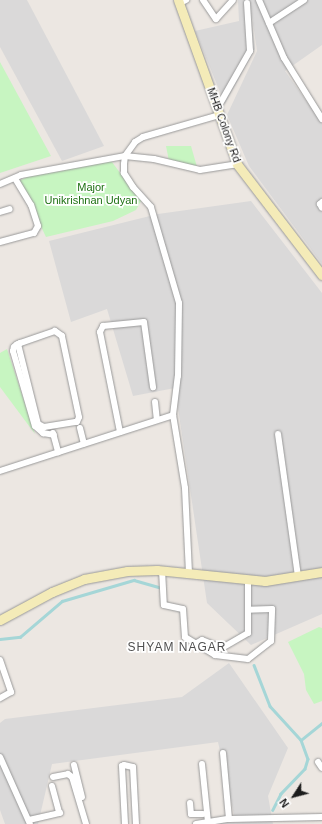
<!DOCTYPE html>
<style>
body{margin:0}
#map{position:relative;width:322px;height:824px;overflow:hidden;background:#ece7e2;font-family:Helvetica,sans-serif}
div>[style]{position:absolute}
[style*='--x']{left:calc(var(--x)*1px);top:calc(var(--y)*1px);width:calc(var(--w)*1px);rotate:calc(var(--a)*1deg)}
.residential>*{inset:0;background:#dad9d9}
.park>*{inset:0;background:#c7f5c1}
.stream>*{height:2.5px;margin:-1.25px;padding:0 1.25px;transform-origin:1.25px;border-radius:1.25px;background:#a5d6d7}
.roads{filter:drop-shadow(0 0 1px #999) drop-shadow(0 0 1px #999)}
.street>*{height:6px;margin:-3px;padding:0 3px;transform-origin:3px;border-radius:3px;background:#fff}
.secondary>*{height:9px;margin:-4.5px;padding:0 4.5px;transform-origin:4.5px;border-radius:4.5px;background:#f4ebb8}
span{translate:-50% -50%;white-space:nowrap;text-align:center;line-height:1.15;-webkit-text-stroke:3.5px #fff;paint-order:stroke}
.street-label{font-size:11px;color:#1c1c1c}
.park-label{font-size:11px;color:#1e7113}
.neighbourhood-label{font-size:12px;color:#4f4f4f;letter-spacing:1px}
.north{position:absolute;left:274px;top:776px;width:40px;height:40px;-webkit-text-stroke:3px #fff;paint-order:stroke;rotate:234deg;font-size:11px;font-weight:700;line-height:16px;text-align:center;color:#1c1c1c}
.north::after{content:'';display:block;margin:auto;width:14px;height:18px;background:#1c1c1c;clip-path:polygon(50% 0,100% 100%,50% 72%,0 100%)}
</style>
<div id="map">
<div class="residential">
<i style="clip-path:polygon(0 0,27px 0,104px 146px,62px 161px,0 47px)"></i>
<i style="clip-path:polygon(238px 0,322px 0,322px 45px,285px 71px,322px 123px,322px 264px,249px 166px,227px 115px,257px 51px,251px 10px,255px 49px,225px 104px,195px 31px,239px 21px)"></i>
<i style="clip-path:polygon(251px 201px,322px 293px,322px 614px,251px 645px,207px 603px,175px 388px,133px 396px,107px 309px,71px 322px,49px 241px,158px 214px)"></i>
<i style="clip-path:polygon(229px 663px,288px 748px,268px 796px,273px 824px,211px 824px,235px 819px,218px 742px,52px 764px,38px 824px,5px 824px,0 810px,0 723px,5px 719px,182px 697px)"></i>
</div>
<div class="park">
<i style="clip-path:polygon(0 62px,51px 156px,0 173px)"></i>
<i style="clip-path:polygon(166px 146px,191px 146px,197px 167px,169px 161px)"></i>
<i style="clip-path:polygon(109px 158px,141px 201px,136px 210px,113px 221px,46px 237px,19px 181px,35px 173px,61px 171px)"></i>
<i style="clip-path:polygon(7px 349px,35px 434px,0 387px,0 353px)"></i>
<i style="clip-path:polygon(319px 627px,322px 628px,322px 701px,314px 704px,306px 690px,304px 674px,288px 642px)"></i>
</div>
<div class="stream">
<i style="--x:0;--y:639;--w:20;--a:-6"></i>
<i style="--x:20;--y:637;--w:55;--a:-40.6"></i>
<i style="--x:62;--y:601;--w:75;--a:-16.3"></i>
<i style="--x:134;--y:580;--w:26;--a:16"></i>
<i style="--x:254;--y:665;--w:44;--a:68.7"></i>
<i style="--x:270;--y:706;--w:46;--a:47.6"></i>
<i style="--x:301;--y:740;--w:20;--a:70"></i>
<i style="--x:308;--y:759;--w:10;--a:107"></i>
<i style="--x:305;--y:769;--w:35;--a:134"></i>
<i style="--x:281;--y:794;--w:18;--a:117"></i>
<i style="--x:301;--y:740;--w:27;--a:-39"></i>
</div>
<div class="roads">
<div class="street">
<i style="--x:203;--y:0;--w:23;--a:56"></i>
<i style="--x:216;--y:19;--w:25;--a:-48"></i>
<i style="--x:259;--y:0;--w:63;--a:66.7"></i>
<i style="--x:284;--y:58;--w:72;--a:58.1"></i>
<i style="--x:180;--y:3;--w:7;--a:-27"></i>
<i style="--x:269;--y:23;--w:42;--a:-33.3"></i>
<i style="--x:217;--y:109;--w:67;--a:-60.4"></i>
<i style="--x:250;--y:51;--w:48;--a:-93.6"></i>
<i style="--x:0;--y:184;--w:23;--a:-23"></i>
<i style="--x:21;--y:175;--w:106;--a:-10.4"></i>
<i style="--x:125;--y:156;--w:29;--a:6"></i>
<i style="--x:154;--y:159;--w:47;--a:13.4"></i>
<i style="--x:200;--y:170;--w:37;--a:-9"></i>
<i style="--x:322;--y:202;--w:3;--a:135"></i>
<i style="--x:320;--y:204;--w:4;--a:63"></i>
<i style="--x:0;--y:212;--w:10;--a:-17"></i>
<i style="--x:0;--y:242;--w:35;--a:-15"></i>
<i style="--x:34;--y:233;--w:8;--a:-60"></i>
<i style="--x:38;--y:226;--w:22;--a:-108"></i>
<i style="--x:31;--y:205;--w:31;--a:-121"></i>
<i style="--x:18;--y:344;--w:82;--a:76"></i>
<i style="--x:38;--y:424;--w:7;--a:27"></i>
<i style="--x:44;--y:427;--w:33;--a:-9"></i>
<i style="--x:77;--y:422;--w:5;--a:-68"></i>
<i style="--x:79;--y:417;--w:83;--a:-101.9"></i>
<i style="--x:62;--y:336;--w:9;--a:-144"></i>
<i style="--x:55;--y:331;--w:37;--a:161"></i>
<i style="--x:20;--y:343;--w:4;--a:153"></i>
<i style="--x:16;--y:345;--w:3;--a:135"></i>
<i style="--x:14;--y:347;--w:4;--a:104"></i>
<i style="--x:13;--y:351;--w:78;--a:73.7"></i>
<i style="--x:35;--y:426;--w:11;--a:41"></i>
<i style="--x:43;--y:433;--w:11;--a:10"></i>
<i style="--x:155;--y:402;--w:18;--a:84"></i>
<i style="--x:80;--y:428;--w:16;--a:76"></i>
<i style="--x:120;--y:432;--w:102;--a:-101.3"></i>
<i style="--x:100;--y:332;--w:7;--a:-63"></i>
<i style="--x:103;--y:326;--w:41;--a:-5.6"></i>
<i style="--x:144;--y:322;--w:66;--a:82.1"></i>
<i style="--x:53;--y:433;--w:20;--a:75"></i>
<i style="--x:278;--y:434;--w:143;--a:82"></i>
<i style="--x:0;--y:471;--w:182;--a:-17.9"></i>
<i style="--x:162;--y:570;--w:35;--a:87"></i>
<i style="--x:164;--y:605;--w:19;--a:12"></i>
<i style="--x:183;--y:609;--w:28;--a:86"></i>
<i style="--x:185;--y:637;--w:35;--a:31"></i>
<i style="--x:215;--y:655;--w:33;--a:7"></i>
<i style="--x:248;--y:659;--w:29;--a:-38"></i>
<i style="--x:271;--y:641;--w:32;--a:-88"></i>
<i style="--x:272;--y:609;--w:24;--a:178"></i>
<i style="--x:189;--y:573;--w:85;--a:-92.7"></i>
<i style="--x:185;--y:488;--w:74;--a:-99.3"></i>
<i style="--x:173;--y:415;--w:39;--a:-83"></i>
<i style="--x:178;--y:376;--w:73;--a:-89.2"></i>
<i style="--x:179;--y:303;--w:100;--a:-106.3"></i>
<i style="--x:151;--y:207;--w:27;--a:-132"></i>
<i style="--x:133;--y:187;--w:17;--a:-123"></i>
<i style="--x:124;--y:173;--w:9;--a:-90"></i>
<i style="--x:124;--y:164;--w:8;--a:-83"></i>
<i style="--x:125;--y:156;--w:17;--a:-54"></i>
<i style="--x:135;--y:142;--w:9;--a:-32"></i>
<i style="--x:143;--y:137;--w:79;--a:-16.1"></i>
<i style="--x:195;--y:644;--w:8;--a:-30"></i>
<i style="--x:202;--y:640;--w:22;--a:22"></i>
<i style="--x:222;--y:648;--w:30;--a:-30"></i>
<i style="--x:248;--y:633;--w:54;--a:-90"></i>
<i style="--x:0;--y:660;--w:34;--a:71"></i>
<i style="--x:11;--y:692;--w:13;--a:151"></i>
<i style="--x:223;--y:753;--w:66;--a:84.8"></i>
<i style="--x:0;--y:757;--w:73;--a:65.9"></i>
<i style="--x:318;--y:762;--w:7;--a:56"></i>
<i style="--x:202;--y:764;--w:58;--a:84.1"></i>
<i style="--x:74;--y:765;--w:33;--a:76"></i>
<i style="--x:53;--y:777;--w:15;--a:-11"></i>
<i style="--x:68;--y:774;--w:5;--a:37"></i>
<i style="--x:72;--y:777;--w:49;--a:73.4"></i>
<i style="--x:52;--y:786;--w:28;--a:75"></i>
<i style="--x:190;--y:803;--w:11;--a:85"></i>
<i style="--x:191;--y:814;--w:12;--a:0"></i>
<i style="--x:29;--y:820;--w:32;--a:-13"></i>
<i style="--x:125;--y:824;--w:58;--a:-93"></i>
<i style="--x:122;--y:766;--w:2;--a:-27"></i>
<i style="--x:124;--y:765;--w:9;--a:13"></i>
<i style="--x:133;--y:767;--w:57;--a:87"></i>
<i style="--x:196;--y:824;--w:33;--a:-9"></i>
<i style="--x:229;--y:819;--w:93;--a:-1.2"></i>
</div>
<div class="secondary">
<i style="--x:178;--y:0;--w:174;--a:70.2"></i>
<i style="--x:237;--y:164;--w:140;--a:52.6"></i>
<i style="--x:0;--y:620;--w:59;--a:-28.3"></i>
<i style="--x:52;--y:592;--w:35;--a:-22"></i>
<i style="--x:84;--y:579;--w:44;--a:-10.5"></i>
<i style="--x:127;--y:571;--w:30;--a:-2"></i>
<i style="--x:157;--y:570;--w:109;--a:5.8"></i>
<i style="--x:265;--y:581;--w:58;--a:-9"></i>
</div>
</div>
<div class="street-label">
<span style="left:224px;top:125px;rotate:70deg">MHB Colony Rd</span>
</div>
<div class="park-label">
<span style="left:91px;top:194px">Major<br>Unikrishnan Udyan</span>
</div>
<div class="neighbourhood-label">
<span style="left:177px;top:648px">SHYAM NAGAR</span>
</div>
<div class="north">N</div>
</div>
